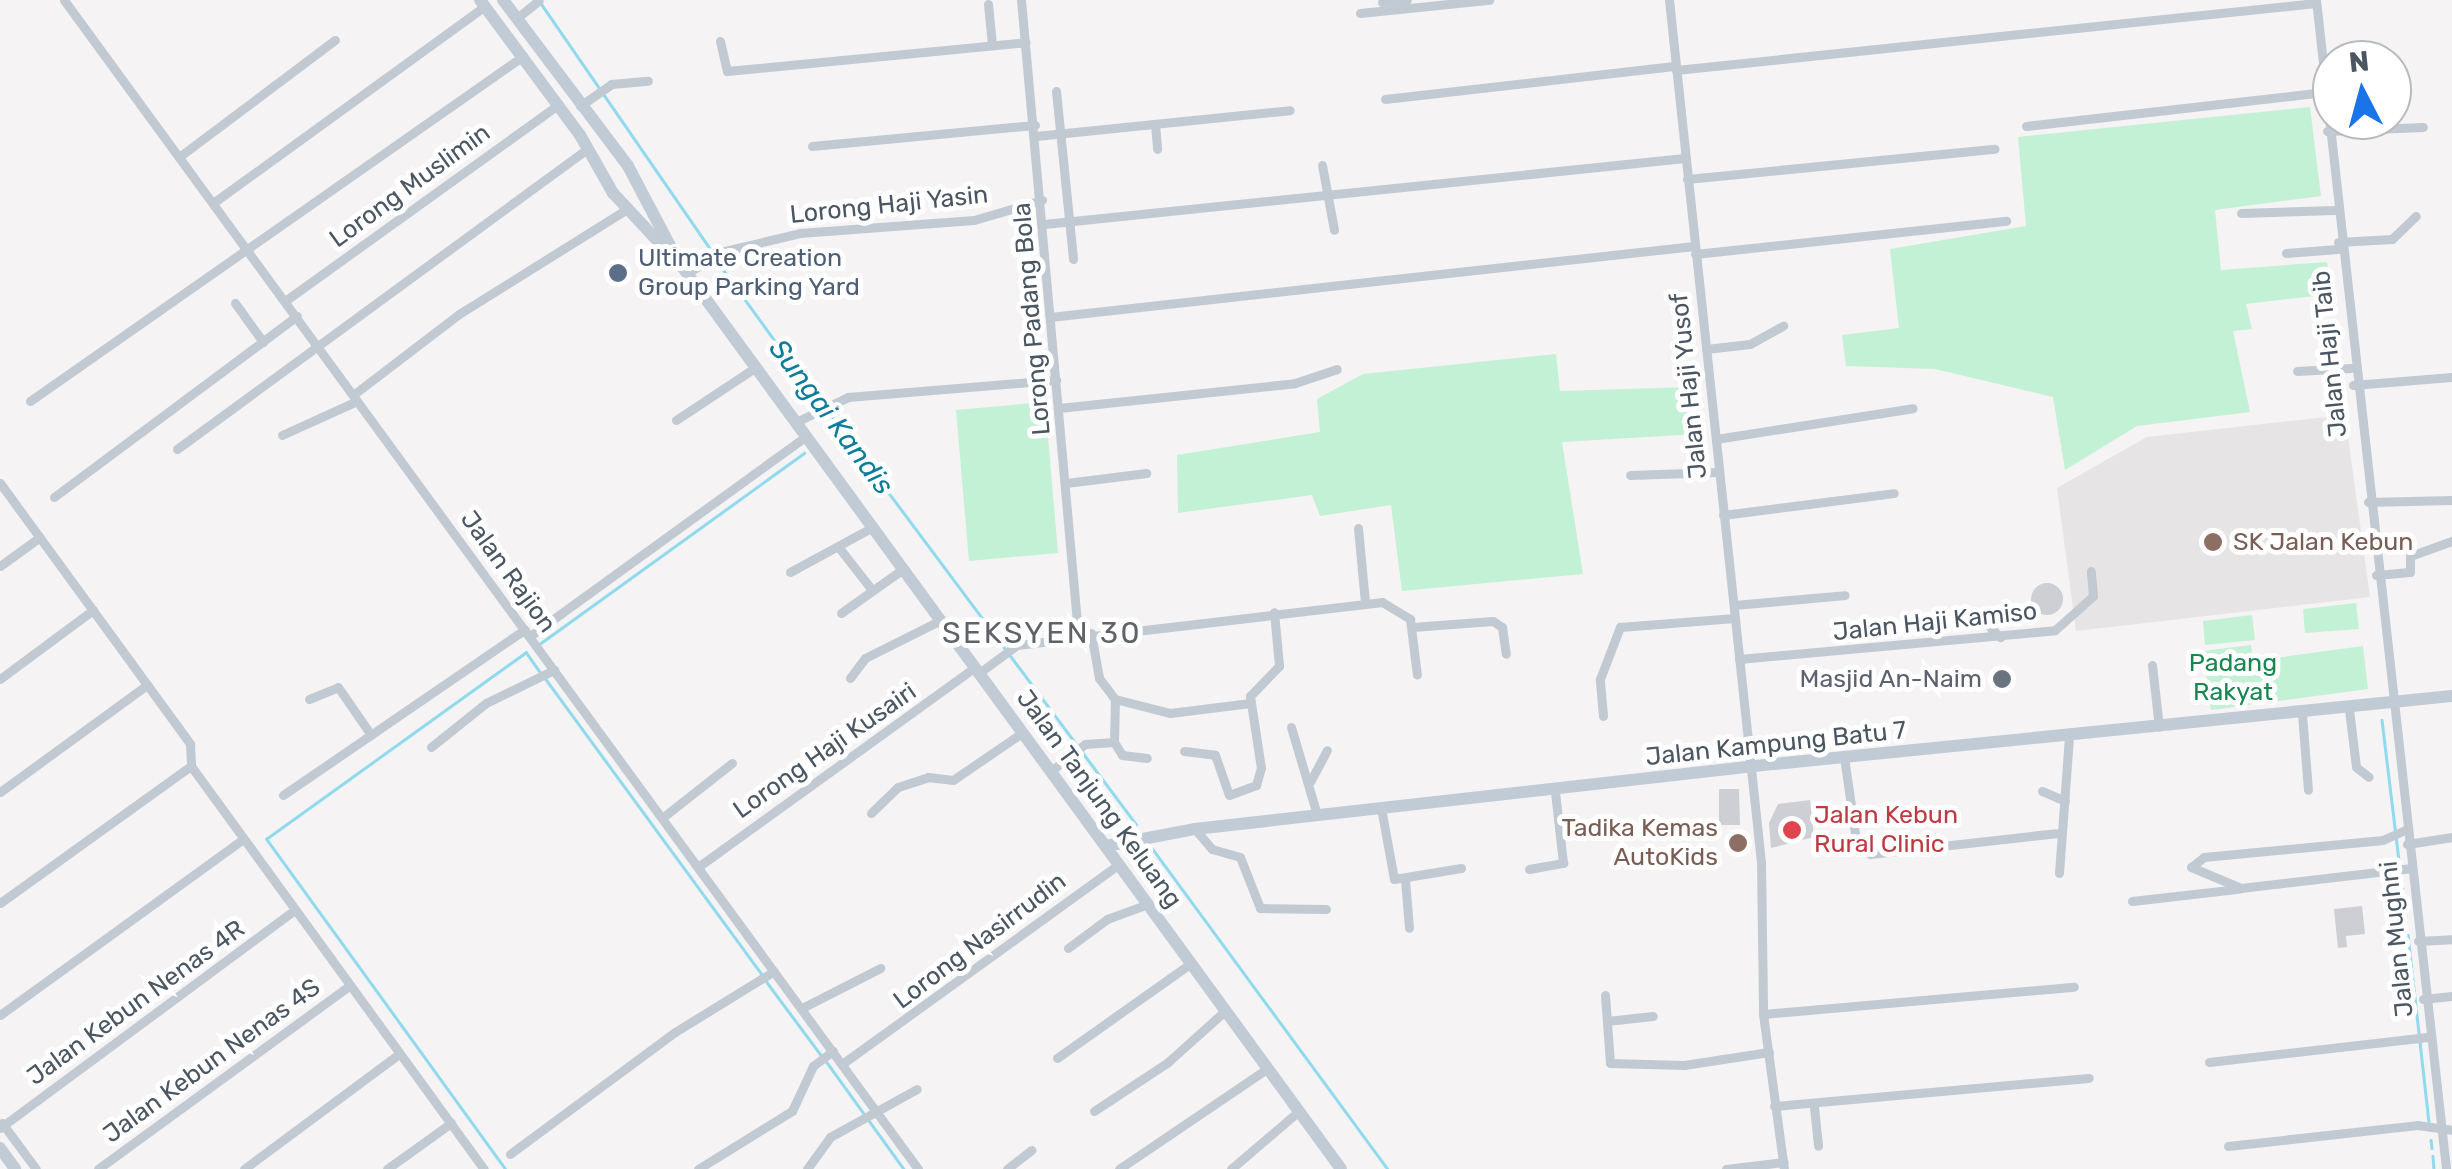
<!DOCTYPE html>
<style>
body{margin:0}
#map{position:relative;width:2452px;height:1169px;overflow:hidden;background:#f5f3f3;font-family:Rubik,sans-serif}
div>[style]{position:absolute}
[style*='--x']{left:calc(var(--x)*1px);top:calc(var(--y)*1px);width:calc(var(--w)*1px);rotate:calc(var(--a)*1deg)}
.education>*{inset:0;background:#e6e4e5}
.green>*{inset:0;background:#c3f1d5}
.stream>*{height:2.5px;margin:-1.25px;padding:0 1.25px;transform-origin:1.25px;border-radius:1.25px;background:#90daee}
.building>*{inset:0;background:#cdcfd5}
.round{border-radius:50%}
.street>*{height:9px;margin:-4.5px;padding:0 4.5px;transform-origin:4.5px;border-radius:4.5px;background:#c1cad2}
.secondary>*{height:12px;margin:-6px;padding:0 6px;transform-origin:6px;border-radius:6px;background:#c1cbd6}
.dots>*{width:28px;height:28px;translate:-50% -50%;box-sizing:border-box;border:5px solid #fff;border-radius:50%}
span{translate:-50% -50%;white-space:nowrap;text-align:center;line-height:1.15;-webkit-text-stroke:10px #fff;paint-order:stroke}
.street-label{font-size:25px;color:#4a5661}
.service-label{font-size:25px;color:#4e5e75}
.left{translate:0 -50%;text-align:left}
.education-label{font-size:25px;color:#785e54}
.right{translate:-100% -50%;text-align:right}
.park-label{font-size:25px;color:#17864f}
.worship-label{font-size:25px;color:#5b616d}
.health-label{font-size:25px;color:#be3a42}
.water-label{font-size:28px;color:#0c7c9b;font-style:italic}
.quarter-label{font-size:30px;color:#5f6368;letter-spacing:2.5px}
.north{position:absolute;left:2312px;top:40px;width:100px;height:100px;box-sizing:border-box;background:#fff;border:2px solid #b7bbc0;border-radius:50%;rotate:354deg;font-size:28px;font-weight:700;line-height:40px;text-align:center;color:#4a5661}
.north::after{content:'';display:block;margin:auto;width:35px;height:45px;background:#1a73e8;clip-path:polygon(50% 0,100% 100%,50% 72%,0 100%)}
</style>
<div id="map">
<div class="education">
<i style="clip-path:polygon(2345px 415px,2370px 597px,2076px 631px,2057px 488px,2147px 437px)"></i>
</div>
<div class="green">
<i style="clip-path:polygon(2310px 107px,2321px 196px,2215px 210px,2221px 270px,2327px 262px,2332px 294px,2246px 304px,2252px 329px,2233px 331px,2250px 412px,2137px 426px,2065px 470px,2053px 397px,1935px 369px,1846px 366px,1842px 335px,1899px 328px,1890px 249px,2026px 226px,2018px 137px)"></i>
<i style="clip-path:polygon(1556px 354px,1560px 391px,1692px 387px,1698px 434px,1562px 442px,1583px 574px,1402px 591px,1391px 505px,1320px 516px,1312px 495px,1178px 513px,1177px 455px,1320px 432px,1317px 399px,1363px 374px)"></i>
<i style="clip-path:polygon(1045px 402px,1058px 553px,969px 561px,956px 410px)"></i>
<i style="clip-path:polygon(2356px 603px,2359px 629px,2305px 633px,2303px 609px)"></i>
<i style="clip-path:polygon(2252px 615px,2255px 640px,2205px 645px,2203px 621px)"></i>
<i style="clip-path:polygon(2251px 645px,2253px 661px,2363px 646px,2368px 689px,2211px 710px,2203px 651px)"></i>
</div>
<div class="stream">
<i style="--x:540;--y:2;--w:306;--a:55.4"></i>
<i style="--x:717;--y:261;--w:177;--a:54"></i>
<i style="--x:827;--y:410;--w:517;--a:53.26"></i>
<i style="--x:538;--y:645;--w:328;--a:-35.8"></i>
<i style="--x:545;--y:678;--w:367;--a:53.8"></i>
<i style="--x:2382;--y:720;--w:200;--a:83.1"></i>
<i style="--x:1152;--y:848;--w:398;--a:53.7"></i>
<i style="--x:2408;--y:935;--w:187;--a:83.6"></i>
<i style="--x:766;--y:981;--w:92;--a:53.4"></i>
<i style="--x:826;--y:1061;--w:133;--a:54.2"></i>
<i style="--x:2431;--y:1140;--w:8;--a:83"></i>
<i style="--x:2433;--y:1156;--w:13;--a:86"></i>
<i style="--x:505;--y:1169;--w:407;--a:-125.9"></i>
<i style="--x:266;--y:839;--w:320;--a:-35.7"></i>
<i style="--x:526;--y:652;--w:24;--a:55"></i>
</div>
<div class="building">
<i class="round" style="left:2031px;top:583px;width:32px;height:32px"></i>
<i style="clip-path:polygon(1719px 789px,1739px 789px,1740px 825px,1719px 825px)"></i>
<i style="clip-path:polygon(1810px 800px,1814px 837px,1771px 848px,1769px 823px,1778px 804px)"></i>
<i style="clip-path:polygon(2362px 906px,2365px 934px,2346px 936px,2347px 947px,2338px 948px,2334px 909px)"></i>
</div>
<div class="street">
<i style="--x:64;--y:0;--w:1448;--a:53.85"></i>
<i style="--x:1021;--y:0;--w:637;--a:84.86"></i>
<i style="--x:1669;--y:0;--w:867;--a:83.91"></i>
<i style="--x:1761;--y:862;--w:152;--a:89.2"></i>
<i style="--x:1763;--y:1014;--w:156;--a:82.3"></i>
<i style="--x:2316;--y:0;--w:1176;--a:83.65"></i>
<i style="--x:1382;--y:2;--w:25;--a:-5"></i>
<i style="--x:988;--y:4;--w:41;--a:84.4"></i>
<i style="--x:1360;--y:13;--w:130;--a:-5.8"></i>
<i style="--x:517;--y:18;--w:28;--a:-39"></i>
<i style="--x:720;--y:41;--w:31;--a:77"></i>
<i style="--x:727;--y:71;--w:300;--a:-5.5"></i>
<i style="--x:1676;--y:70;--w:643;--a:-5.98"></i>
<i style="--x:1056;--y:91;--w:169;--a:84.2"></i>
<i style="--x:1385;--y:99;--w:293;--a:-6.5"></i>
<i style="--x:580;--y:106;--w:38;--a:-35"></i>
<i style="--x:611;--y:84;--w:37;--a:-5"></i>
<i style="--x:1155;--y:124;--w:25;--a:85"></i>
<i style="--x:2026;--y:126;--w:300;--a:-6.5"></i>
<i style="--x:2327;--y:131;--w:96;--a:-2.4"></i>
<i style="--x:1036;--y:136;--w:255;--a:-5.8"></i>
<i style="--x:812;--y:146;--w:224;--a:-5.4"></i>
<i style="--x:179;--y:157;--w:195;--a:-36.9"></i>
<i style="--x:1322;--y:165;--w:66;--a:79.5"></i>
<i style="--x:1687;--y:179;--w:309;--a:-5.6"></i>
<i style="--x:213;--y:203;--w:336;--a:-35.9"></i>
<i style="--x:2241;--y:213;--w:94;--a:-1.8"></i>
<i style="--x:1044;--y:224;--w:644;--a:-5.88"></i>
<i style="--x:2338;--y:242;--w:54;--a:-3.2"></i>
<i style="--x:2392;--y:239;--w:33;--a:-44"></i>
<i style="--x:2286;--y:253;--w:52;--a:-4.4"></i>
<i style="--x:1695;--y:254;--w:313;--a:-6.1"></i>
<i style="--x:687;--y:273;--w:44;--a:-30.1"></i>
<i style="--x:725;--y:251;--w:77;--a:-13.5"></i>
<i style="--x:800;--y:233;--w:174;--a:-4.3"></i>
<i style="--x:974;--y:220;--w:71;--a:-16.4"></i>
<i style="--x:285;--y:301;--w:337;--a:-35.7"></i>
<i style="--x:235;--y:303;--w:48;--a:54.3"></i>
<i style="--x:1050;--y:317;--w:648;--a:-6.29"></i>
<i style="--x:1706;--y:349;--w:44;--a:-6.5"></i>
<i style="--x:1750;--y:344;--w:38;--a:-29"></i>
<i style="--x:2297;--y:371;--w:54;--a:-3.2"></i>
<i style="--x:2353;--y:385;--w:99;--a:-4.6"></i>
<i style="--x:353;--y:395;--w:133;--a:-37.4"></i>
<i style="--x:459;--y:314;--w:198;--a:-32"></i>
<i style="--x:30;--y:401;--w:602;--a:-34.98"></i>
<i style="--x:1059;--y:408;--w:237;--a:-6"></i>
<i style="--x:1295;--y:383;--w:44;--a:-18.4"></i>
<i style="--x:676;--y:420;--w:96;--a:-33.5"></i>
<i style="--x:796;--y:422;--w:58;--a:-25.7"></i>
<i style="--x:848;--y:397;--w:209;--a:-4.7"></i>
<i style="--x:282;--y:435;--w:82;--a:-24.4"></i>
<i style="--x:1716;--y:439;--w:199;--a:-8.9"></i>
<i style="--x:177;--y:449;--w:508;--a:-36.19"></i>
<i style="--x:1630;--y:475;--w:88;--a:-2"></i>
<i style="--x:0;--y:483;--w:323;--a:53.9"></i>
<i style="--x:190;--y:744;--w:22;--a:87"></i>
<i style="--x:191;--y:766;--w:498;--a:54"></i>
<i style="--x:1066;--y:483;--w:81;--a:-7.1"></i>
<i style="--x:54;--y:497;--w:303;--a:-36.7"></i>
<i style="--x:2368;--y:502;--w:84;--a:-1.4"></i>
<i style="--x:1723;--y:515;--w:172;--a:-7.3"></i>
<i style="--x:1358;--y:528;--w:74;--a:84.6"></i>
<i style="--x:840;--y:549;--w:52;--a:52"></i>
<i style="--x:0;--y:566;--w:49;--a:-35.9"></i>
<i style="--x:790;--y:572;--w:94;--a:-28.5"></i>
<i style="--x:2376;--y:575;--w:34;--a:-5"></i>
<i style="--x:2410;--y:572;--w:16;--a:-90"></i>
<i style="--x:2410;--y:556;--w:45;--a:-19.7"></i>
<i style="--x:1734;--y:605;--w:111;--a:-5.1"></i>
<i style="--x:841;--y:613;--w:76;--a:-35.4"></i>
<i style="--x:1984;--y:621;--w:23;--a:45"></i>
<i style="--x:1412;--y:627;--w:81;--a:-4.2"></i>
<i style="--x:1493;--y:621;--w:11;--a:34"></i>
<i style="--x:1502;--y:627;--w:27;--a:82"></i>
<i style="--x:1091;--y:633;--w:46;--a:79.9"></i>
<i style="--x:1099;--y:678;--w:26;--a:53"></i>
<i style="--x:1115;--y:699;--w:57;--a:14.3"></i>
<i style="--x:1170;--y:713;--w:81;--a:-7.1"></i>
<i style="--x:530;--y:636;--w:341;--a:-35.9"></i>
<i style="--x:1739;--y:659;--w:317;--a:-5.2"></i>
<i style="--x:2055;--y:630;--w:51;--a:-41.8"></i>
<i style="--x:2093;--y:596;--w:25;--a:-95"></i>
<i style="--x:2152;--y:665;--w:62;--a:83.6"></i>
<i style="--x:979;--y:673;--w:47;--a:-36.4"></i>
<i style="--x:1017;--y:645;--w:368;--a:-6.7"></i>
<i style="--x:1382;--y:602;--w:33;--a:31"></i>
<i style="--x:1410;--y:619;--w:56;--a:82.9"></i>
<i style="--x:850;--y:678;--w:25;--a:-53"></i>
<i style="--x:865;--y:658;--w:85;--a:-26.6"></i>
<i style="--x:0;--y:679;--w:116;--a:-36.6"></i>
<i style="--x:309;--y:699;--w:31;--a:-22"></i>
<i style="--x:338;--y:687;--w:58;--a:55.5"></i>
<i style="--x:2349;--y:709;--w:58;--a:83.1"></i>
<i style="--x:2356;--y:767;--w:16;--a:38"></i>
<i style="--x:2302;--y:714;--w:76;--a:85.5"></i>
<i style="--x:1603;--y:716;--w:37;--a:-95"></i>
<i style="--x:1600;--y:679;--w:56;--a:-69"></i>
<i style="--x:1620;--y:627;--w:115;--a:-4.5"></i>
<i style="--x:1291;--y:727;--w:92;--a:73.5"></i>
<i style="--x:1114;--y:742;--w:15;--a:58"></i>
<i style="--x:1122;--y:755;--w:25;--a:7"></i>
<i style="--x:431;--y:747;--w:70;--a:-38.7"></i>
<i style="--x:486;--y:703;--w:76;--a:-25.9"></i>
<i style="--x:1184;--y:751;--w:31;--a:7"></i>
<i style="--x:1215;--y:755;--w:42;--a:70.7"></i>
<i style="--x:1229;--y:795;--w:29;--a:-20"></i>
<i style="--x:1256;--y:785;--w:18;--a:-74"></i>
<i style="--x:1261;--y:768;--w:73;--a:-98.7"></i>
<i style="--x:1250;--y:696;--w:42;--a:-46"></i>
<i style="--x:1279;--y:666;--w:54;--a:-95.3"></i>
<i style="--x:1844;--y:757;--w:84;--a:81.8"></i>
<i style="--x:1856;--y:840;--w:20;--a:45"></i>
<i style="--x:1870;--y:854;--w:187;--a:-6.4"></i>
<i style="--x:1051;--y:771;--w:43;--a:-38.5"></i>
<i style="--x:1085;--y:744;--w:29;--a:-4"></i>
<i style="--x:1114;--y:742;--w:43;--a:-88.7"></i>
<i style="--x:1310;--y:782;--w:36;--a:-62"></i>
<i style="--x:2042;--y:791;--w:25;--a:23"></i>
<i style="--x:0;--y:792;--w:182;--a:-36.1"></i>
<i style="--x:283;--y:795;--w:293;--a:-34.4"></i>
<i style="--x:1381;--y:808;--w:72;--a:79.6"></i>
<i style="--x:1394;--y:879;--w:68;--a:-9.3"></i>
<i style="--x:871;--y:813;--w:37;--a:-44"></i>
<i style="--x:898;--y:787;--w:32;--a:-18"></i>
<i style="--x:928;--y:777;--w:25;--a:7"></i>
<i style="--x:953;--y:780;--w:85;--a:-34.4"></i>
<i style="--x:662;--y:818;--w:89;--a:-38.2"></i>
<i style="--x:1195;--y:829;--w:26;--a:50"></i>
<i style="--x:1212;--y:849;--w:29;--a:16"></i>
<i style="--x:1240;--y:857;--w:55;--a:68.6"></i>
<i style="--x:1260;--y:908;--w:66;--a:0.9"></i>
<i style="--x:2405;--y:830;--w:24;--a:156"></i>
<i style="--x:2383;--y:840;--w:180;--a:174.6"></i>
<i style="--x:2204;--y:857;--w:16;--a:142"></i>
<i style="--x:2191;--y:867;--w:54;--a:22.8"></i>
<i style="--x:2241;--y:888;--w:170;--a:-6.7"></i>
<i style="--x:2407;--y:844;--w:46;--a:-8.8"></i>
<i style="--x:698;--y:867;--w:342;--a:-35.8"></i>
<i style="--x:1529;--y:869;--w:35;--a:-10"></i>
<i style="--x:1563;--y:863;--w:71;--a:-96.4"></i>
<i style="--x:2059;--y:873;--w:135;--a:-85.8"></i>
<i style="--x:1405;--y:880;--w:48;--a:85.2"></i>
<i style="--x:2132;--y:901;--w:107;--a:-6.5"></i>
<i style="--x:0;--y:903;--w:235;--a:-35.7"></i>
<i style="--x:2418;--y:941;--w:34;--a:-3"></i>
<i style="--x:1068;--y:948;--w:49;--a:-36.6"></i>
<i style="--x:1107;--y:919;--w:44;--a:-20.1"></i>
<i style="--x:1605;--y:995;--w:68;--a:85.8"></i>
<i style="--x:1610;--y:1063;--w:74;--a:1.5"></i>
<i style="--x:1684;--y:1065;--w:86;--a:-8.7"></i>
<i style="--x:2423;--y:999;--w:29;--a:-6"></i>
<i style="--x:802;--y:1008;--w:88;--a:-27.1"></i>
<i style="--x:1763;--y:1014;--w:312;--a:-5"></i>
<i style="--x:0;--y:1015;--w:300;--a:-35.9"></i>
<i style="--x:1607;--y:1021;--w:46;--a:-6.2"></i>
<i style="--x:1057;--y:1058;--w:164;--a:-35.3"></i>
<i style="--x:2209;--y:1062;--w:220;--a:-6.5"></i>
<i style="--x:842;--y:1064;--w:342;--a:-35.8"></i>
<i style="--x:1774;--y:1106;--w:316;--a:-5.1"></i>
<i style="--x:1814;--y:1107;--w:39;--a:84"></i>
<i style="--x:1094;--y:1111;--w:89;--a:-33.5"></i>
<i style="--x:1168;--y:1062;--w:78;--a:-41.9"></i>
<i style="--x:2;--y:1123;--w:57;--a:53.5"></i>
<i style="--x:0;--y:1128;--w:367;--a:-36.5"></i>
<i style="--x:2228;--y:1146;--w:190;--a:-6.3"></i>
<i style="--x:2417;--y:1125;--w:35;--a:8"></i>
<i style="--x:510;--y:1154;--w:205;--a:-36.5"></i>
<i style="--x:675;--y:1032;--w:116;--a:-31.6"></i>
<i style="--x:98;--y:1169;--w:312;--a:-36.1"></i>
<i style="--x:244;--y:1169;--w:194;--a:-36.6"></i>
<i style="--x:387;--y:1169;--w:79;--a:-35.7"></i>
<i style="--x:698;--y:1169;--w:110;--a:-31.7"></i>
<i style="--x:792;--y:1111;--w:50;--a:-65"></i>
<i style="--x:813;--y:1066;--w:25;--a:-37"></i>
<i style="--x:807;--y:1169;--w:39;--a:-54"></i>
<i style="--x:830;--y:1137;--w:99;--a:-28.9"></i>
<i style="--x:1007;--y:1169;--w:31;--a:-38"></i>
<i style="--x:1119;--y:1169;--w:180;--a:-34.1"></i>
<i style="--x:1231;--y:1169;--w:89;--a:-40.5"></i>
<i style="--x:1726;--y:1169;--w:58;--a:-6.9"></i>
</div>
<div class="secondary">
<i style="--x:480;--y:0;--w:168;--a:53.5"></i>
<i style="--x:580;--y:135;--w:67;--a:60.4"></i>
<i style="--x:613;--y:193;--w:82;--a:47"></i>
<i style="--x:503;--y:0;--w:208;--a:53"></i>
<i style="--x:628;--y:166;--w:107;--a:62.2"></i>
<i style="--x:678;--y:261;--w:1124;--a:53.86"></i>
<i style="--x:1106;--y:846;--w:91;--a:-10.8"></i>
<i style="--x:1195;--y:829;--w:583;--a:-6.41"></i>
<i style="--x:1774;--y:764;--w:681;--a:-5.73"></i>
<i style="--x:0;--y:1148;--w:26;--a:54"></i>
</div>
<div class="dots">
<i style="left:618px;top:273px;background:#5c6f8a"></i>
<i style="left:2213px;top:542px;background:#8d6e63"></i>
<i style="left:2002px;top:679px;background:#6b7280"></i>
<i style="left:1792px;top:830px;background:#e0444e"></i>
<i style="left:1738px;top:843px;background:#8d6e63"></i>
</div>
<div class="street-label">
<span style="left:410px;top:186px;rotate:-36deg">Lorong Muslimin</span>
<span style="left:889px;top:205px;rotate:-6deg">Lorong Haji Yasin</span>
<span style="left:1032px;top:319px;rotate:-95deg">Lorong Padang Bola</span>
<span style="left:2330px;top:354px;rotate:-96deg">Jalan Haji Taib</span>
<span style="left:1689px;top:386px;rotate:-96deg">Jalan Haji Yusof</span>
<span style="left:508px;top:572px;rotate:54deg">Jalan Rajion</span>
<span style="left:1935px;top:622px;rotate:-6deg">Jalan Haji Kamiso</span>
<span style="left:1776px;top:744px;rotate:-6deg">Jalan Kampung Batu 7</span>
<span style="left:825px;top:751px;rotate:-35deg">Lorong Haji Kusairi</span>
<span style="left:1099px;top:799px;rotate:54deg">Jalan Tanjung Keluang</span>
<span style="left:2397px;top:939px;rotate:-96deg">Jalan Mughni</span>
<span style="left:980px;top:941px;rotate:-37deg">Lorong Nasirrudin</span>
<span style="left:136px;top:1003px;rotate:-36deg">Jalan Kebun Nenas 4R</span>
<span style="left:212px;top:1061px;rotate:-36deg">Jalan Kebun Nenas 4S</span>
</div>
<div class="service-label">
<span class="left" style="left:638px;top:273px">Ultimate Creation<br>Group Parking Yard</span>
</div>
<div class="education-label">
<span class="left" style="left:2233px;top:542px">SK Jalan Kebun</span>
<span class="right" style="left:1718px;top:843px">Tadika Kemas<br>AutoKids</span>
</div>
<div class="park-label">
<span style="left:2233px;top:678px">Padang<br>Rakyat</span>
</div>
<div class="worship-label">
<span class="right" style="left:1982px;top:679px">Masjid An-Naim</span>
</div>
<div class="health-label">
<span class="left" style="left:1814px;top:830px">Jalan Kebun<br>Rural Clinic</span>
</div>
<div class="water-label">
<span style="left:831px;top:417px;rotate:53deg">Sungai Kandis</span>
</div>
<div class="quarter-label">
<span style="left:1042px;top:633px">SEKSYEN 30</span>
</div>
<div class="north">N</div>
</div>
